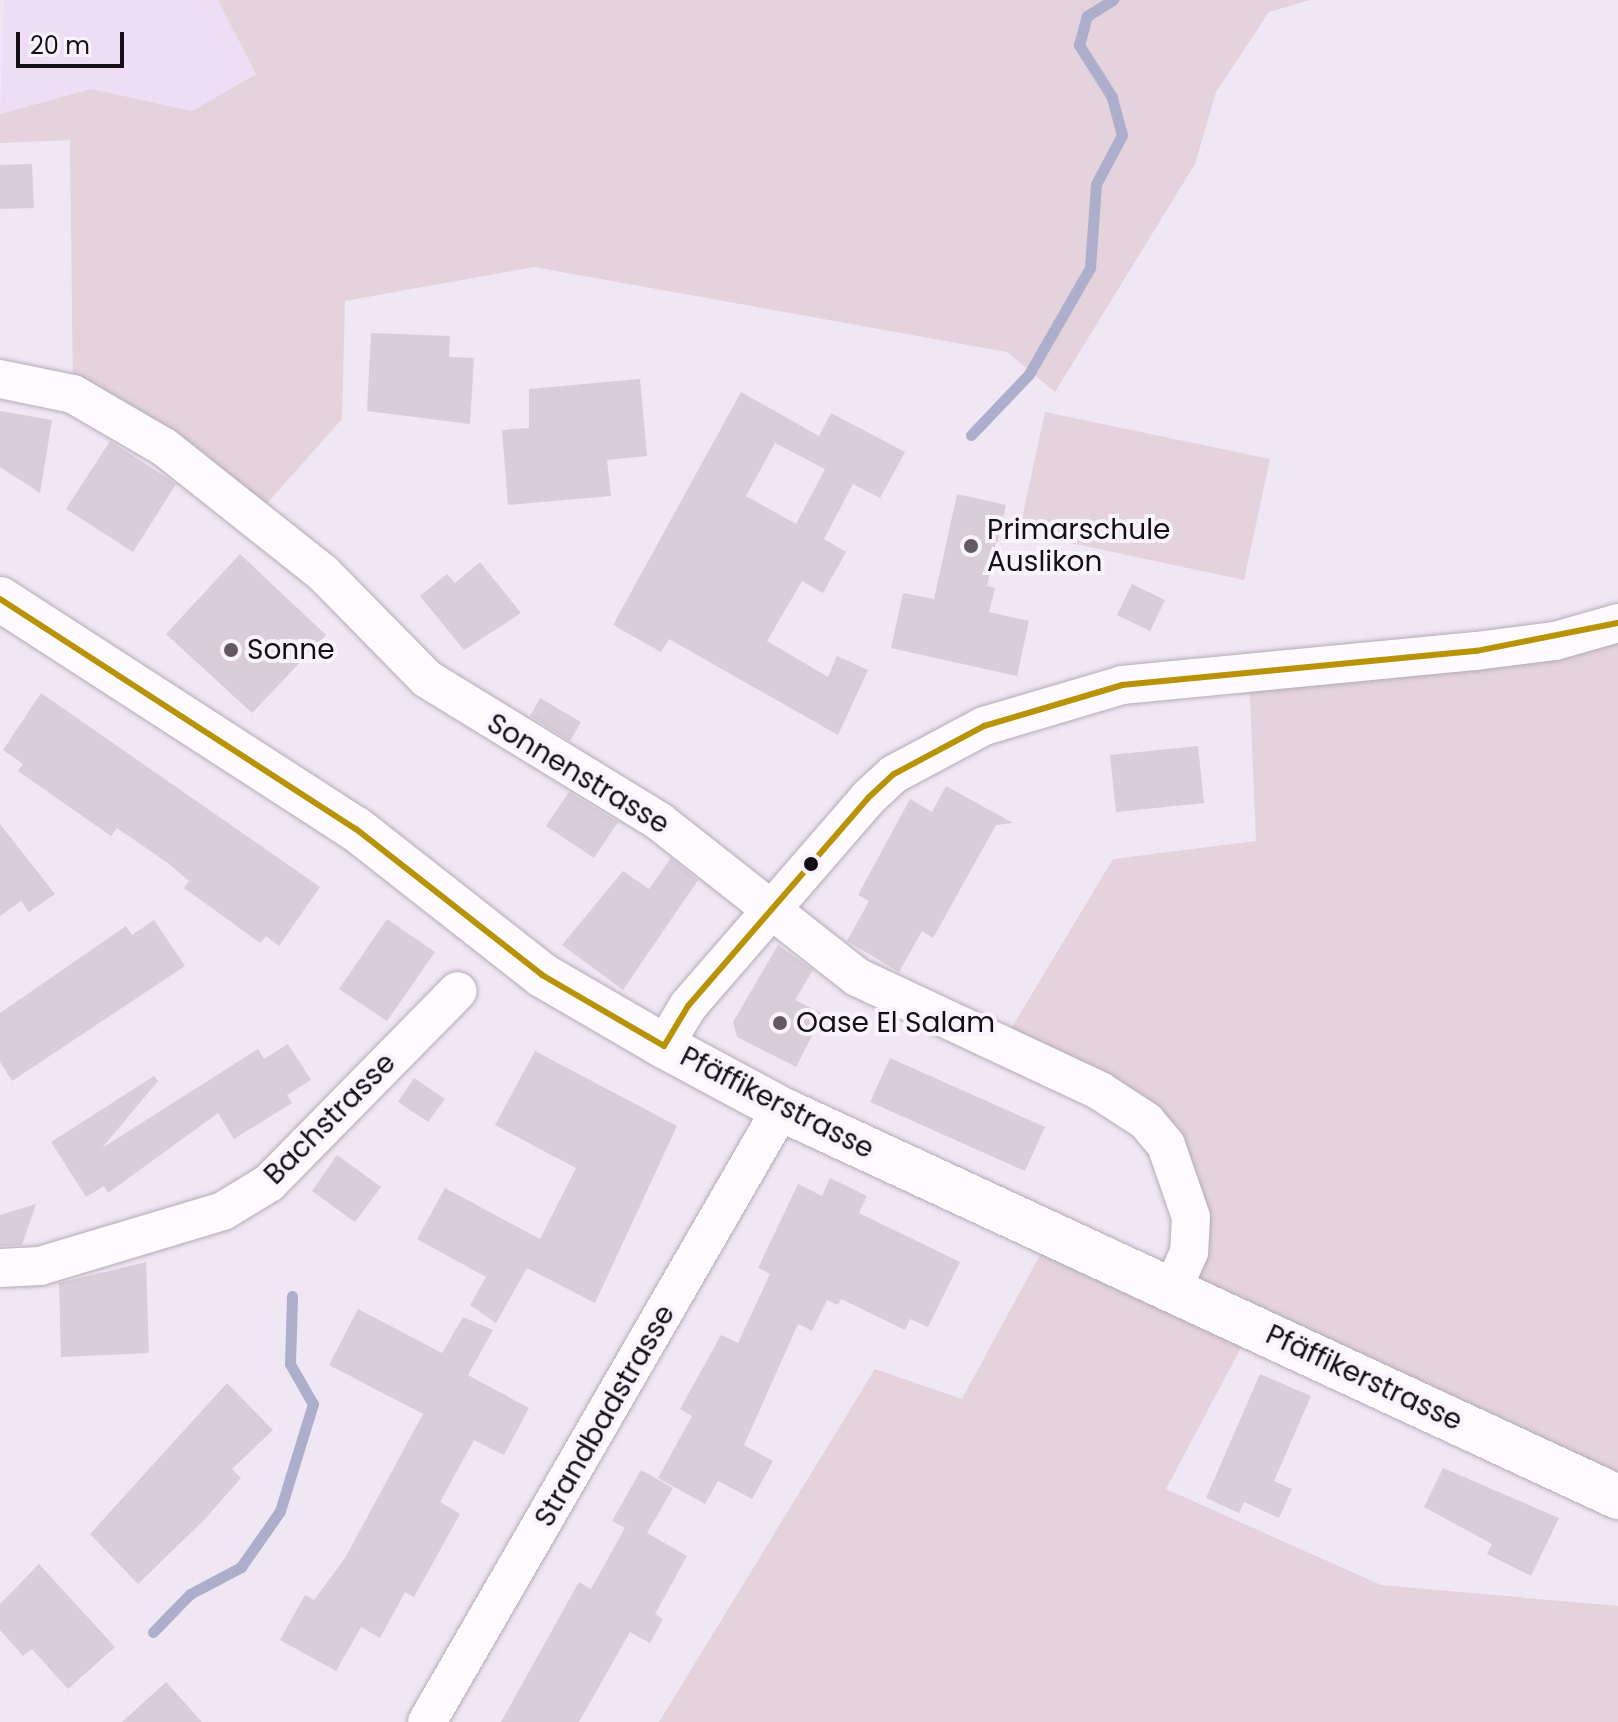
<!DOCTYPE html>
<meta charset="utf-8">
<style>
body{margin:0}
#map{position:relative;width:1618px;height:1722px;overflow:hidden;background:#f0e7f4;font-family:Poppins,sans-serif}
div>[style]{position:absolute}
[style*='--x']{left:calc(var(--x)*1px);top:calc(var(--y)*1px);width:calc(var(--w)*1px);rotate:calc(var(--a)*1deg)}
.built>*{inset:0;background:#eddef5}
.green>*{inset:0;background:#e4d2dc}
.stream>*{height:11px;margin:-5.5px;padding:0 5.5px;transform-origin:5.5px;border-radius:5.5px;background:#acaecb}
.building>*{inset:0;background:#d8cdd8}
.roads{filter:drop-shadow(0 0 2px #b2acb6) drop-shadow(0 0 2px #b2acb6)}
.minor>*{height:38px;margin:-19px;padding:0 19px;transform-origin:19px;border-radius:19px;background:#fdfbfd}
.secondary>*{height:44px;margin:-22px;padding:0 22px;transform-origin:22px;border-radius:22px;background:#fdfbfd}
.bus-1>*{height:6px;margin:-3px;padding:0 3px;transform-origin:3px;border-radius:3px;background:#b89307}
.dots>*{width:22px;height:22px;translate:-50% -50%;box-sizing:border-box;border:4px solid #f9f3fd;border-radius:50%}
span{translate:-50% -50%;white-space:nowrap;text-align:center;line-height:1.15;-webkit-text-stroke:8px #f9f3fd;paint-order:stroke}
.poi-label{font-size:28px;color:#140e17}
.left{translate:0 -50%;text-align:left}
.street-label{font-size:28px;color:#140e17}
.scale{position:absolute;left:16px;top:32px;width:108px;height:36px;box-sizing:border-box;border:4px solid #140e17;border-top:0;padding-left:10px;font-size:24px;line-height:28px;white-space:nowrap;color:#140e17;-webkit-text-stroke:6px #f9f3fd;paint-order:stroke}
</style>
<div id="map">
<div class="built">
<i style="clip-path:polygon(4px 0,218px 0,256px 73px,192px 111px,91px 89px,0 114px)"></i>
</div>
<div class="green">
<i style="clip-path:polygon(218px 0,1310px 0,1269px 12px,1216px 92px,1195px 164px,1055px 392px,1007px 352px,534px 267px,345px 301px,342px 419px,254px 518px,73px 394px,70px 140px,0 143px,0 114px,91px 89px,192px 111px,256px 74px)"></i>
<i style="clip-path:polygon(1045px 412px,1270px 459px,1244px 580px,1019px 532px)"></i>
<i style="clip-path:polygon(1618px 623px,1618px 1497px,1252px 1327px,1166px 1489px,1381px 1585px,1618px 1606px,1618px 1722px,659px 1722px,875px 1369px,962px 1399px,1041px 1253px,1172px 1290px,1189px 1252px,1166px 1145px,1000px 1047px,1113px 859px,1256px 841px,1249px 672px)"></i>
</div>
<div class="stream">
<i style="--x:971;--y:435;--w:84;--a:-46.4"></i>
<i style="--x:1029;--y:374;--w:122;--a:-60.1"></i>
<i style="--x:1090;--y:268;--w:84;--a:-85.9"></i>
<i style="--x:1096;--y:184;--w:55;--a:-62"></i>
<i style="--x:1122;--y:135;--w:39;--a:-105"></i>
<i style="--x:1112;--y:97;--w:62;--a:-122.4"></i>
<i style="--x:1079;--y:45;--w:30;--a:-75"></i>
<i style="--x:1087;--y:16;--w:31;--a:-32"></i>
<i style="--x:153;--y:1632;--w:53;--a:-45.8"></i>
<i style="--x:190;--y:1594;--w:58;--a:-27.9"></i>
<i style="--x:241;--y:1567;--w:68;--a:-55.1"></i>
<i style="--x:280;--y:1511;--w:112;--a:-72.9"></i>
<i style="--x:313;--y:1404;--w:46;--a:-119.9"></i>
<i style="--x:290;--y:1364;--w:68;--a:-88.3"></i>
</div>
<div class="building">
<i style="clip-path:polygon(32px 164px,34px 208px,0 209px,0 165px)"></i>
<i style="clip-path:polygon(371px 333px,450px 336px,449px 357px,474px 358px,470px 424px,367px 411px)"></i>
<i style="clip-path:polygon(640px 379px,647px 456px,607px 460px,611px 496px,508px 505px,502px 430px,529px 428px,529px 389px)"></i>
<i style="clip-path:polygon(evenodd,741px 392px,819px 436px,831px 413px,905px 452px,880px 498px,853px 484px,824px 539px,846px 552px,823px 593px,802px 581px,767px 641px,828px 677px,837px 656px,868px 670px,838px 735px,669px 639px,661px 652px,613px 625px,741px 392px,775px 443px,825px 469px,796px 524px,746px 496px,775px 443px)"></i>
<i style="clip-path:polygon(0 411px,52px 420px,40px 493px,0 467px)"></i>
<i style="clip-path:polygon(110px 441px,176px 484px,133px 552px,66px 509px)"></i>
<i style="clip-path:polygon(957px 494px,1006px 505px,987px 586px,995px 588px,989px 612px,1029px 621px,1017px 676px,891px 648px,903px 593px,934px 599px)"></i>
<i style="clip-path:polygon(240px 554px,326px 635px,252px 713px,166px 634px)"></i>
<i style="clip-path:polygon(480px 562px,521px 613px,464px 650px,420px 596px,447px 574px,455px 583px)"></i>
<i style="clip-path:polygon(1132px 584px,1165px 600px,1150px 631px,1117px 615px)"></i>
<i style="clip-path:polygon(41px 693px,320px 887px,279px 946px,266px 936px,260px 943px,184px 888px,189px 881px,169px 864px,117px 828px,111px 836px,18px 771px,23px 764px,3px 750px)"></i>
<i style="clip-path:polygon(540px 698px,581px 722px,570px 741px,530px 716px)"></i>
<i style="clip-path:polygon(1198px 746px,1204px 803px,1116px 812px,1110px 755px)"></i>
<i style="clip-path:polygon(946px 786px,1013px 823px,996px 825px,933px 938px,922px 931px,899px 972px,847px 941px,869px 901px,858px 895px,910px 799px,932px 812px)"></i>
<i style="clip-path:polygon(569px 792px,618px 822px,594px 858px,546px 826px)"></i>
<i style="clip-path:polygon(0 824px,55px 894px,29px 912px,21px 901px,0 916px)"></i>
<i style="clip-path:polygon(671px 858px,698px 880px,623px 990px,562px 945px,623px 871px,649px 889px)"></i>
<i style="clip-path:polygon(387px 919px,435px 952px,387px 1021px,339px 989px)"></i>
<i style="clip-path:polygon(154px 920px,185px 966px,12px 1081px,0 1062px,0 1013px,126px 926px,132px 935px)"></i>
<i style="clip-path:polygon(778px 945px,813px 970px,795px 1000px,823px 1014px,796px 1067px,737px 1037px,733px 1022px)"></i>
<i style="clip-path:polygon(288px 1044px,311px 1080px,287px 1095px,292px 1103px,234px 1139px,218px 1113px,108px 1193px,104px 1186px,86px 1197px,51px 1142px,154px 1076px,158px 1081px,102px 1148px,258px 1049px,264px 1059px)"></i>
<i style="clip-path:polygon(535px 1051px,677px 1126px,595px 1303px,527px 1268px,496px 1323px,470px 1305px,486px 1277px,417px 1239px,445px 1188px,540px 1239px,576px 1168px,495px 1125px)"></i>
<i style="clip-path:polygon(890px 1058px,1045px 1127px,1025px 1171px,870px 1102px)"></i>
<i style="clip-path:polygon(414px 1078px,445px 1099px,428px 1122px,398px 1102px)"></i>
<i style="clip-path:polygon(337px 1155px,381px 1187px,355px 1222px,312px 1191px)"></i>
<i style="clip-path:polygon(830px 1178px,867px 1196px,859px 1213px,960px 1262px,928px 1327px,910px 1319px,905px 1330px,841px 1299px,838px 1305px,827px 1300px,812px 1331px,798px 1324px,744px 1445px,773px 1461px,752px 1499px,718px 1481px,705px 1504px,658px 1478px,692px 1416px,680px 1409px,721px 1335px,738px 1343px,770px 1274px,758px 1268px,798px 1184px,822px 1196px)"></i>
<i style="clip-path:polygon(36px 1204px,22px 1245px,0 1246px,0 1215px)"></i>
<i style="clip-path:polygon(146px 1262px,149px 1353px,61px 1357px,59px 1283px)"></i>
<i style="clip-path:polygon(358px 1309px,442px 1353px,463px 1317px,493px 1330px,468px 1375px,529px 1408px,504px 1455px,474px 1440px,440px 1502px,460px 1514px,414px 1597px,405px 1592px,380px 1638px,361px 1627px,336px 1671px,280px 1640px,305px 1595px,314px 1600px,345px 1558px,423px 1414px,329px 1365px)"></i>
<i style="clip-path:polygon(1260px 1374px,1311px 1396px,1274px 1481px,1292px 1489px,1279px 1518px,1244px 1502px,1239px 1513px,1206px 1498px)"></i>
<i style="clip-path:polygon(227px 1383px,273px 1430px,232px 1469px,241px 1478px,205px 1519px,138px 1584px,90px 1534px)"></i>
<i style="clip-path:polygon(1443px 1468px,1559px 1518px,1531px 1576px,1487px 1554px,1492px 1544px,1424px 1507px)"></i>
<i style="clip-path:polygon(641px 1470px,673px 1488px,647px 1533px,687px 1556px,655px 1614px,663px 1619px,650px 1643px,630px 1632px,579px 1722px,501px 1722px,579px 1582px,591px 1589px,625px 1528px,612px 1521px)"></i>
<i style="clip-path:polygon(39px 1564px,115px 1647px,68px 1689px,32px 1649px,23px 1656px,0 1630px,0 1604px)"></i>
<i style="clip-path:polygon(166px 1682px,202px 1722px,122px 1722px)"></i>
</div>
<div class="roads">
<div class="minor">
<i style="--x:0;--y:379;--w:75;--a:11.6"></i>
<i style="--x:73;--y:394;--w:105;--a:30.2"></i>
<i style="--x:164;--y:447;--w:203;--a:38.4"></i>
<i style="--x:323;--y:573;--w:148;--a:45.5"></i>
<i style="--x:427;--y:679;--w:273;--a:31.5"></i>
<i style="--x:660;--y:822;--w:251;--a:38.2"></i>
<i style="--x:857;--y:977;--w:268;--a:25.1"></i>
<i style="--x:1100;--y:1091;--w:55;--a:33.1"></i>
<i style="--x:1146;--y:1121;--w:31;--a:50"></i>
<i style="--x:1166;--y:1145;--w:76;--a:70.9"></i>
<i style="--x:1191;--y:1217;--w:35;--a:93"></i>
<i style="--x:1189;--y:1252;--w:43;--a:113.6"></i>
<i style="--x:664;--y:1046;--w:47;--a:-59"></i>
<i style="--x:688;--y:1006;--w:275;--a:-49.1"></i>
<i style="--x:868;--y:798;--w:35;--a:-43"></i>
<i style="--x:894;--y:774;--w:102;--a:-28.1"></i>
<i style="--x:984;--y:726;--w:144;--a:-16.5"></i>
<i style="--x:1122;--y:685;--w:356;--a:-5.5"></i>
<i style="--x:1476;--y:651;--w:80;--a:-7.2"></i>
<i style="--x:1555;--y:641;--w:66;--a:-15.9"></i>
<i style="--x:0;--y:1268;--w:40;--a:-2.9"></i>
<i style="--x:40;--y:1266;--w:191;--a:-16.7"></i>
<i style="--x:223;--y:1211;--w:54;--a:-31.3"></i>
<i style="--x:269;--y:1183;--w:269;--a:-45.5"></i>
<i style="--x:427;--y:1722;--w:708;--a:-59.99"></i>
</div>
<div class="secondary">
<i style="--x:0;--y:599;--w:424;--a:32.9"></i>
<i style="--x:356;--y:829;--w:236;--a:38.1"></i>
<i style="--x:542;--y:975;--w:141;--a:30.2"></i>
<i style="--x:664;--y:1046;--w:133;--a:28.3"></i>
<i style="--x:781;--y:1109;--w:923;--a:24.87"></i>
</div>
</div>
<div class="bus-1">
<i style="--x:0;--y:599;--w:424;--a:32.9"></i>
<i style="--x:356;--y:829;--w:236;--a:38.1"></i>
<i style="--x:542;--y:975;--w:141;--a:30.2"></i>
<i style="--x:664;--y:1046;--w:47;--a:-59"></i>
<i style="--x:688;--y:1006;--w:275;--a:-49.1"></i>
<i style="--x:868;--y:798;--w:35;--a:-43"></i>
<i style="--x:894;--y:774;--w:102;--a:-28.1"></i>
<i style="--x:984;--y:726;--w:144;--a:-16.5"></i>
<i style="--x:1122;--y:685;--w:356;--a:-5.5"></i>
<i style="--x:1476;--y:651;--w:145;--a:-11.2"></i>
</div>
<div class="dots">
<i style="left:971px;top:546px;background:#615a64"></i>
<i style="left:231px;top:650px;background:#615a64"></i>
<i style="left:811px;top:864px;background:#140e17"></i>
<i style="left:780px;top:1023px;background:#615a64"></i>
</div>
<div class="poi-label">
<span class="left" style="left:987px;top:546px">Primarschule<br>Auslikon</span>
<span class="left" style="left:247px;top:650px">Sonne</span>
<span class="left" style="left:796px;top:1023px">Oase El Salam</span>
</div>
<div class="street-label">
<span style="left:578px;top:774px;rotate:31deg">Sonnenstrasse</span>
<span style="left:777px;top:1103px;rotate:27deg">Pfäffikerstrasse</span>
<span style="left:330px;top:1119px;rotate:-45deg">Bachstrasse</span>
<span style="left:1364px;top:1378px;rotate:25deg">Pfäffikerstrasse</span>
<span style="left:605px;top:1416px;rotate:-60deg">Strandbadstrasse</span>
</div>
<div class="scale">20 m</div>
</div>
